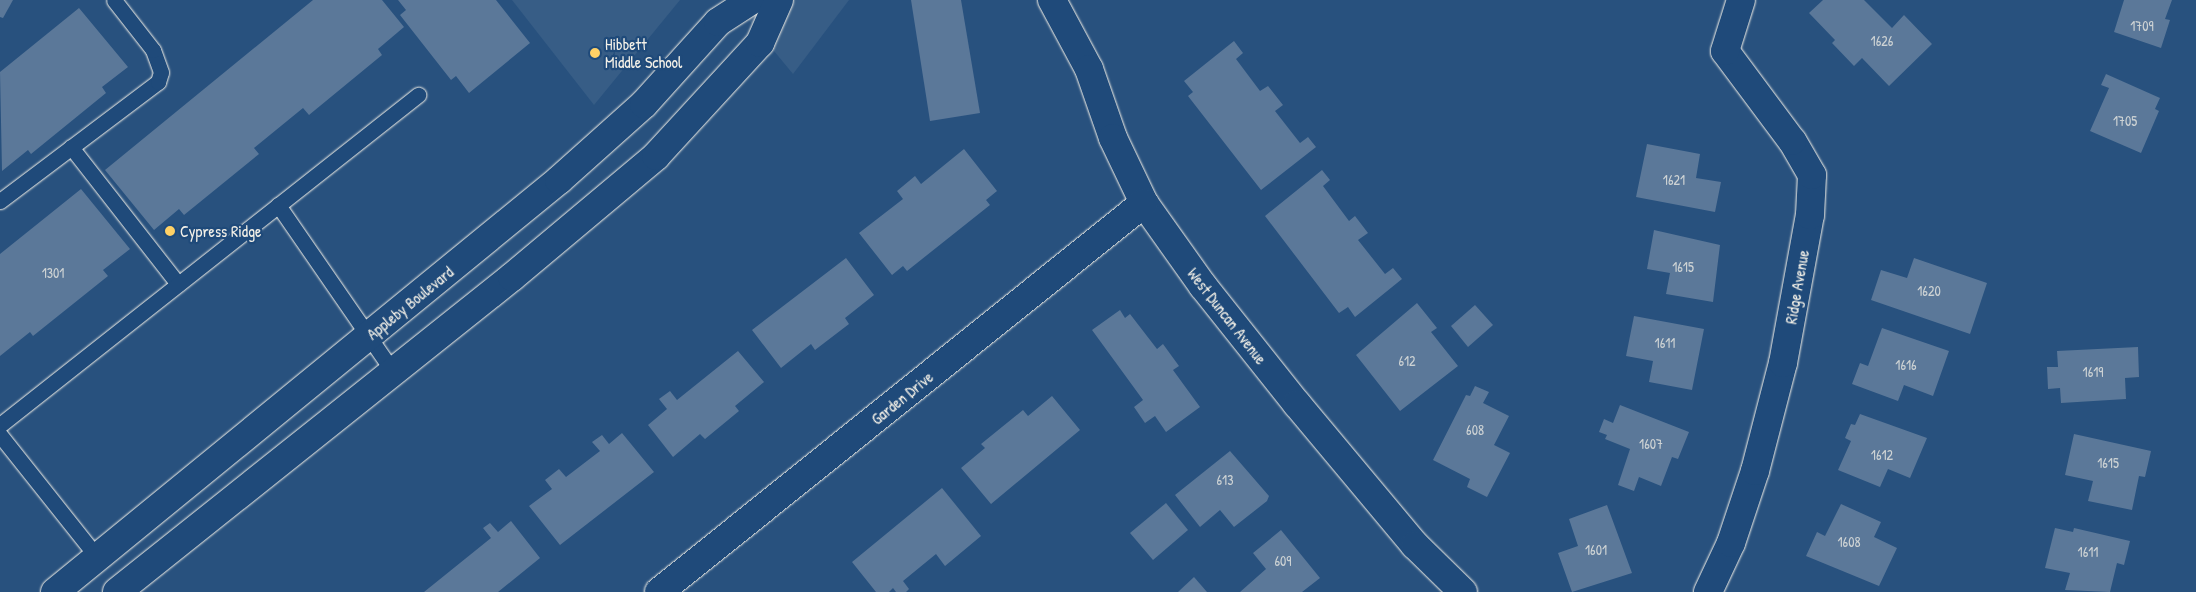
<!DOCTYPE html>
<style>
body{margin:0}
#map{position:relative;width:2196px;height:592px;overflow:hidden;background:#28517e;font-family:"Patrick Hand",sans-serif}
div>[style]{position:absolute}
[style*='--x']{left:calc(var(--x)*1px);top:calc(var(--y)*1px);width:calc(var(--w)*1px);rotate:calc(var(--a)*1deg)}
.built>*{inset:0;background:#375d86}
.building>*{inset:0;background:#5b7899}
.roads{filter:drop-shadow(0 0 1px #f4f1e8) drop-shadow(0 0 1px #f4f1e8)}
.service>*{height:15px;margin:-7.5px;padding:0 7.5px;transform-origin:7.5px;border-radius:7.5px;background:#1f4a7a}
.minor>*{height:28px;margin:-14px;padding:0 14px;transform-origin:14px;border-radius:14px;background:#1f4a7a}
.dots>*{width:14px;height:14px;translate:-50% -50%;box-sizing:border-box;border:2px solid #1f4a7a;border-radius:50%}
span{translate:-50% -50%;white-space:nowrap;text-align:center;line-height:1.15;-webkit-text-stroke:4.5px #1f4a7a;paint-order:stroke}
.number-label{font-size:14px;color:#ced3d4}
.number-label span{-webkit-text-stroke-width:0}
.poi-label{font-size:16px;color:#f4f1e8}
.left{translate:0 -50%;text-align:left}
.street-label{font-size:16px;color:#f4f1e8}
</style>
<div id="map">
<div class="built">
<i style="clip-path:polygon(512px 0,680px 0,594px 105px)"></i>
<i style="clip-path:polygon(732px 0,849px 0,793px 74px)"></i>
</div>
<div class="building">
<i style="clip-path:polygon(0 0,13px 0,3px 18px,0 17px)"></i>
<i style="clip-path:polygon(313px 0,382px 0,404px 27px,378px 49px,382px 55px,309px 115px,303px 108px,254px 148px,259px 154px,184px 215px,179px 209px,154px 230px,105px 170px)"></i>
<i style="clip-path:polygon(398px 0,496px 0,530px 43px,469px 93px,456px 76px,451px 80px,400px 15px,406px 10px)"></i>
<i style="clip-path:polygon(911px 0,961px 0,980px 113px,930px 121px)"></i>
<i style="clip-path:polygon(1823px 0,1864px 0,1892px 28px,1904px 15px,1932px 44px,1889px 86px,1862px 58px,1854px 66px,1832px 43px,1835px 40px,1809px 13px)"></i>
<i style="clip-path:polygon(2124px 0,2172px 0,2165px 19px,2170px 20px,2161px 48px,2114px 32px)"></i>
<i style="clip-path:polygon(79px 8px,128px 67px,102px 87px,106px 93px,31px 154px,28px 150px,2px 171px,0 72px)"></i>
<i style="clip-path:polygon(1234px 41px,1243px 53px,1236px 59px,1260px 91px,1268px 86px,1283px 105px,1275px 111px,1300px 143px,1308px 137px,1316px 147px,1261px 190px,1188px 96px,1193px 92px,1184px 81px)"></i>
<i style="clip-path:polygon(2106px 74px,2160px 98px,2155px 109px,2159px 111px,2141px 153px,2090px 131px,2109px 88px,2101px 85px)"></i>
<i style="clip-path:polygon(1647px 144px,1700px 154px,1696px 178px,1721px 182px,1715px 212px,1636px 197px)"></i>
<i style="clip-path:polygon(964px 149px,997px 191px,986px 200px,990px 205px,907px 271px,903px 266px,892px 275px,859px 233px,903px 199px,897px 191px,915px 176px,921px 184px)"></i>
<i style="clip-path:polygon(1322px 170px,1330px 180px,1323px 186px,1349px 221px,1355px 216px,1368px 233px,1358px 240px,1385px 274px,1393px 268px,1402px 279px,1355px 317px,1348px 307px,1339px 313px,1265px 216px)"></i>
<i style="clip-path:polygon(81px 189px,130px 249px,103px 270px,108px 276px,33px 336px,30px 332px,0 356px,0 254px)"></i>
<i style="clip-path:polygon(1654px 230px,1720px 245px,1713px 302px,1666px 294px,1670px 273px,1647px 269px)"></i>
<i style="clip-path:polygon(846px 258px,874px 295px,845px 318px,849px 324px,815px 350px,811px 344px,781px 368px,752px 330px)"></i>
<i style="clip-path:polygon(1914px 258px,1987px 283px,1970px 334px,1871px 300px,1881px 270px,1907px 278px)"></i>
<i style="clip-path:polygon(1417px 303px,1437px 328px,1431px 332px,1458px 366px,1400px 411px,1356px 355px)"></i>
<i style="clip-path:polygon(1475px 305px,1493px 325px,1468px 347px,1451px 326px)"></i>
<i style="clip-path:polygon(1120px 310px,1125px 318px,1130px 314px,1157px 349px,1163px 344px,1179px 366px,1173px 370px,1200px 407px,1166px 432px,1155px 416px,1145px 423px,1134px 407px,1143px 400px,1092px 330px)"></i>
<i style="clip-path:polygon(1634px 316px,1704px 329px,1692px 390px,1649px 382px,1653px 361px,1626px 356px)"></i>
<i style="clip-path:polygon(1882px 328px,1949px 351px,1933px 396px,1904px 385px,1898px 401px,1852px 384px,1860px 363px,1868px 366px)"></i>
<i style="clip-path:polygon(2138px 347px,2139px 377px,2125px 378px,2126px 399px,2061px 403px,2060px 388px,2048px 389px,2047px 367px,2058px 367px,2057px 351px)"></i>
<i style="clip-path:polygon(738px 351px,764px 382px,735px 406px,739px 411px,705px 439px,700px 434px,673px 457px,648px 425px,667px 409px,659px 399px,670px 391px,677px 400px)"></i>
<i style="clip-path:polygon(1475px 386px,1489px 392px,1483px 403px,1509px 416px,1494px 445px,1510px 453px,1487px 497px,1467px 487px,1470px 479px,1433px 460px,1466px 395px,1470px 396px)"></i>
<i style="clip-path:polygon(1052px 396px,1080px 430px,991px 504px,961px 468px,985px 448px,981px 444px,1023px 410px,1028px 416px)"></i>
<i style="clip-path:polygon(1620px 405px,1689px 432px,1678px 459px,1672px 457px,1661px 486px,1639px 477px,1634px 491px,1618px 485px,1630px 449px,1605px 439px,1607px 435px,1599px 432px,1604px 419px,1613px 423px)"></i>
<i style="clip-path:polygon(1860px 414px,1927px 438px,1910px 478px,1888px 469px,1880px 487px,1838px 470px,1851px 441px,1845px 438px,1851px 424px,1855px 425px)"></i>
<i style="clip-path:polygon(622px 433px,654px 472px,560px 545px,529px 506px,552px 489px,545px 480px,559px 469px,566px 477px,600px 451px,592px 442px,602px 435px,609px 444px)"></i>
<i style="clip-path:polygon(2074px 434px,2151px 451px,2145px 477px,2139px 476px,2132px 510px,2088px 501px,2093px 481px,2065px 475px)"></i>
<i style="clip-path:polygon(1230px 451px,1269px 496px,1267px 501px,1234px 527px,1220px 510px,1200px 527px,1175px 495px)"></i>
<i style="clip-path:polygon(942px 488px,981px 536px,945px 566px,936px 554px,903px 581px,909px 589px,906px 592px,896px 592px,893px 588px,889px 592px,876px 592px,852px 562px)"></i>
<i style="clip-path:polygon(1166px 503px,1188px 530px,1153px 560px,1130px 533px)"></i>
<i style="clip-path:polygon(1841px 504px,1881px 522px,1874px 537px,1897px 548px,1879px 586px,1806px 556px,1817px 532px,1825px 536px)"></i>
<i style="clip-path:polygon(1607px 505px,1632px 573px,1572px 592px,1558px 553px,1578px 546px,1569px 519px)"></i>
<i style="clip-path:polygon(511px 521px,540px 558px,498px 592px,424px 592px,491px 538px,483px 528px,490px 523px,498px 532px)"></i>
<i style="clip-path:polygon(2055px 528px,2073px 532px,2074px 528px,2130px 541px,2124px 565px,2117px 563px,2110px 592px,2065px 590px,2070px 573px,2045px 568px)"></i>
<i style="clip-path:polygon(1281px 530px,1320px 578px,1302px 592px,1240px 592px,1266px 569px,1253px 553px)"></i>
<i style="clip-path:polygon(1194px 577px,1207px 592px,1178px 592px)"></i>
</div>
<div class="roads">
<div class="service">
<i style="--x:71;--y:147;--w:174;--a:52"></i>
<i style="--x:0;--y:201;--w:198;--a:-37"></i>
<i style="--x:158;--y:82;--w:10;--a:-73"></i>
<i style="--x:161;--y:72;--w:23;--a:-110"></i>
<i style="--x:153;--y:50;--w:63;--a:-128"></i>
<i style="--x:278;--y:205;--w:203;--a:55.4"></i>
<i style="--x:0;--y:425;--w:533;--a:-38.29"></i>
<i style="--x:0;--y:435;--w:156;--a:51.5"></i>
</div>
<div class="minor">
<i style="--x:1052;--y:0;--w:78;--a:61.8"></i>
<i style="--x:1089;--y:69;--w:73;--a:70.8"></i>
<i style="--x:1113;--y:138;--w:72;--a:64.5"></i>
<i style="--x:1144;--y:203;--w:102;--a:54.6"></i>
<i style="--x:1203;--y:286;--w:151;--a:51.5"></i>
<i style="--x:1297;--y:404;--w:184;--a:50.1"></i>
<i style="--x:1415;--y:545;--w:67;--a:44.4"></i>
<i style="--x:55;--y:592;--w:651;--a:-39.26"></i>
<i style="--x:559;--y:180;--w:114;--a:-41.8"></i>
<i style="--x:644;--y:104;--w:110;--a:-47.9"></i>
<i style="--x:718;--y:22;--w:40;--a:-32.9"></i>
<i style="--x:117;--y:592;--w:505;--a:-38.57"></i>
<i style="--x:512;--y:277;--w:188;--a:-40"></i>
<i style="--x:656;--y:156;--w:154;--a:-47.4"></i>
<i style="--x:760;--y:43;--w:47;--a:-66.2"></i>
<i style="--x:659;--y:592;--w:622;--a:-38.73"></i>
<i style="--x:1708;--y:592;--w:54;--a:-64.9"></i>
<i style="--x:1731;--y:543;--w:76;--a:-71.6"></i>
<i style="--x:1755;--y:471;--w:112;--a:-75.5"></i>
<i style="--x:1783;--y:363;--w:150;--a:-79.7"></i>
<i style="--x:1810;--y:215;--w:40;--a:-87.1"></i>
<i style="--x:1812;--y:175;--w:39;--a:-120"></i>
<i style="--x:1792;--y:141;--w:112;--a:-126.7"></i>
<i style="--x:1725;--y:51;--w:53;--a:-72.6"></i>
</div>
</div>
<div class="dots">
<i style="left:595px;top:53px;background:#ffd166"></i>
<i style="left:170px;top:231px;background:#ffd166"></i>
</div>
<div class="number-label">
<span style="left:2142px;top:26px">1709</span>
<span style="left:1882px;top:41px">1626</span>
<span style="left:2125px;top:121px">1705</span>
<span style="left:1674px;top:180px">1621</span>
<span style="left:1683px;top:267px">1615</span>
<span style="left:53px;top:273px">1301</span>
<span style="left:1929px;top:291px">1620</span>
<span style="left:1665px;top:343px">1611</span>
<span style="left:1407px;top:361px">612</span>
<span style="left:1906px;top:365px">1616</span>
<span style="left:2093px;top:372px">1619</span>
<span style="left:1475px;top:430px">608</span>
<span style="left:1651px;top:444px">1607</span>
<span style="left:1882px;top:455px">1612</span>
<span style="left:2108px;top:463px">1615</span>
<span style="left:1225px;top:480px">613</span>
<span style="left:1849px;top:542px">1608</span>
<span style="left:1596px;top:550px">1601</span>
<span style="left:2088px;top:552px">1611</span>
<span style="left:1283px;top:561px">609</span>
</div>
<div class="poi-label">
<span class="left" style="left:605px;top:53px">Hibbett<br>Middle School</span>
<span class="left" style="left:180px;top:231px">Cypress Ridge</span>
</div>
<div class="street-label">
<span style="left:1797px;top:287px;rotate:-80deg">Ridge Avenue</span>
<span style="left:410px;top:303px;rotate:-39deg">Appleby Boulevard</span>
<span style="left:1227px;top:316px;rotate:52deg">West Duncan Avenue</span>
<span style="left:902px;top:398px;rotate:-39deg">Garden Drive</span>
</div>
</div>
